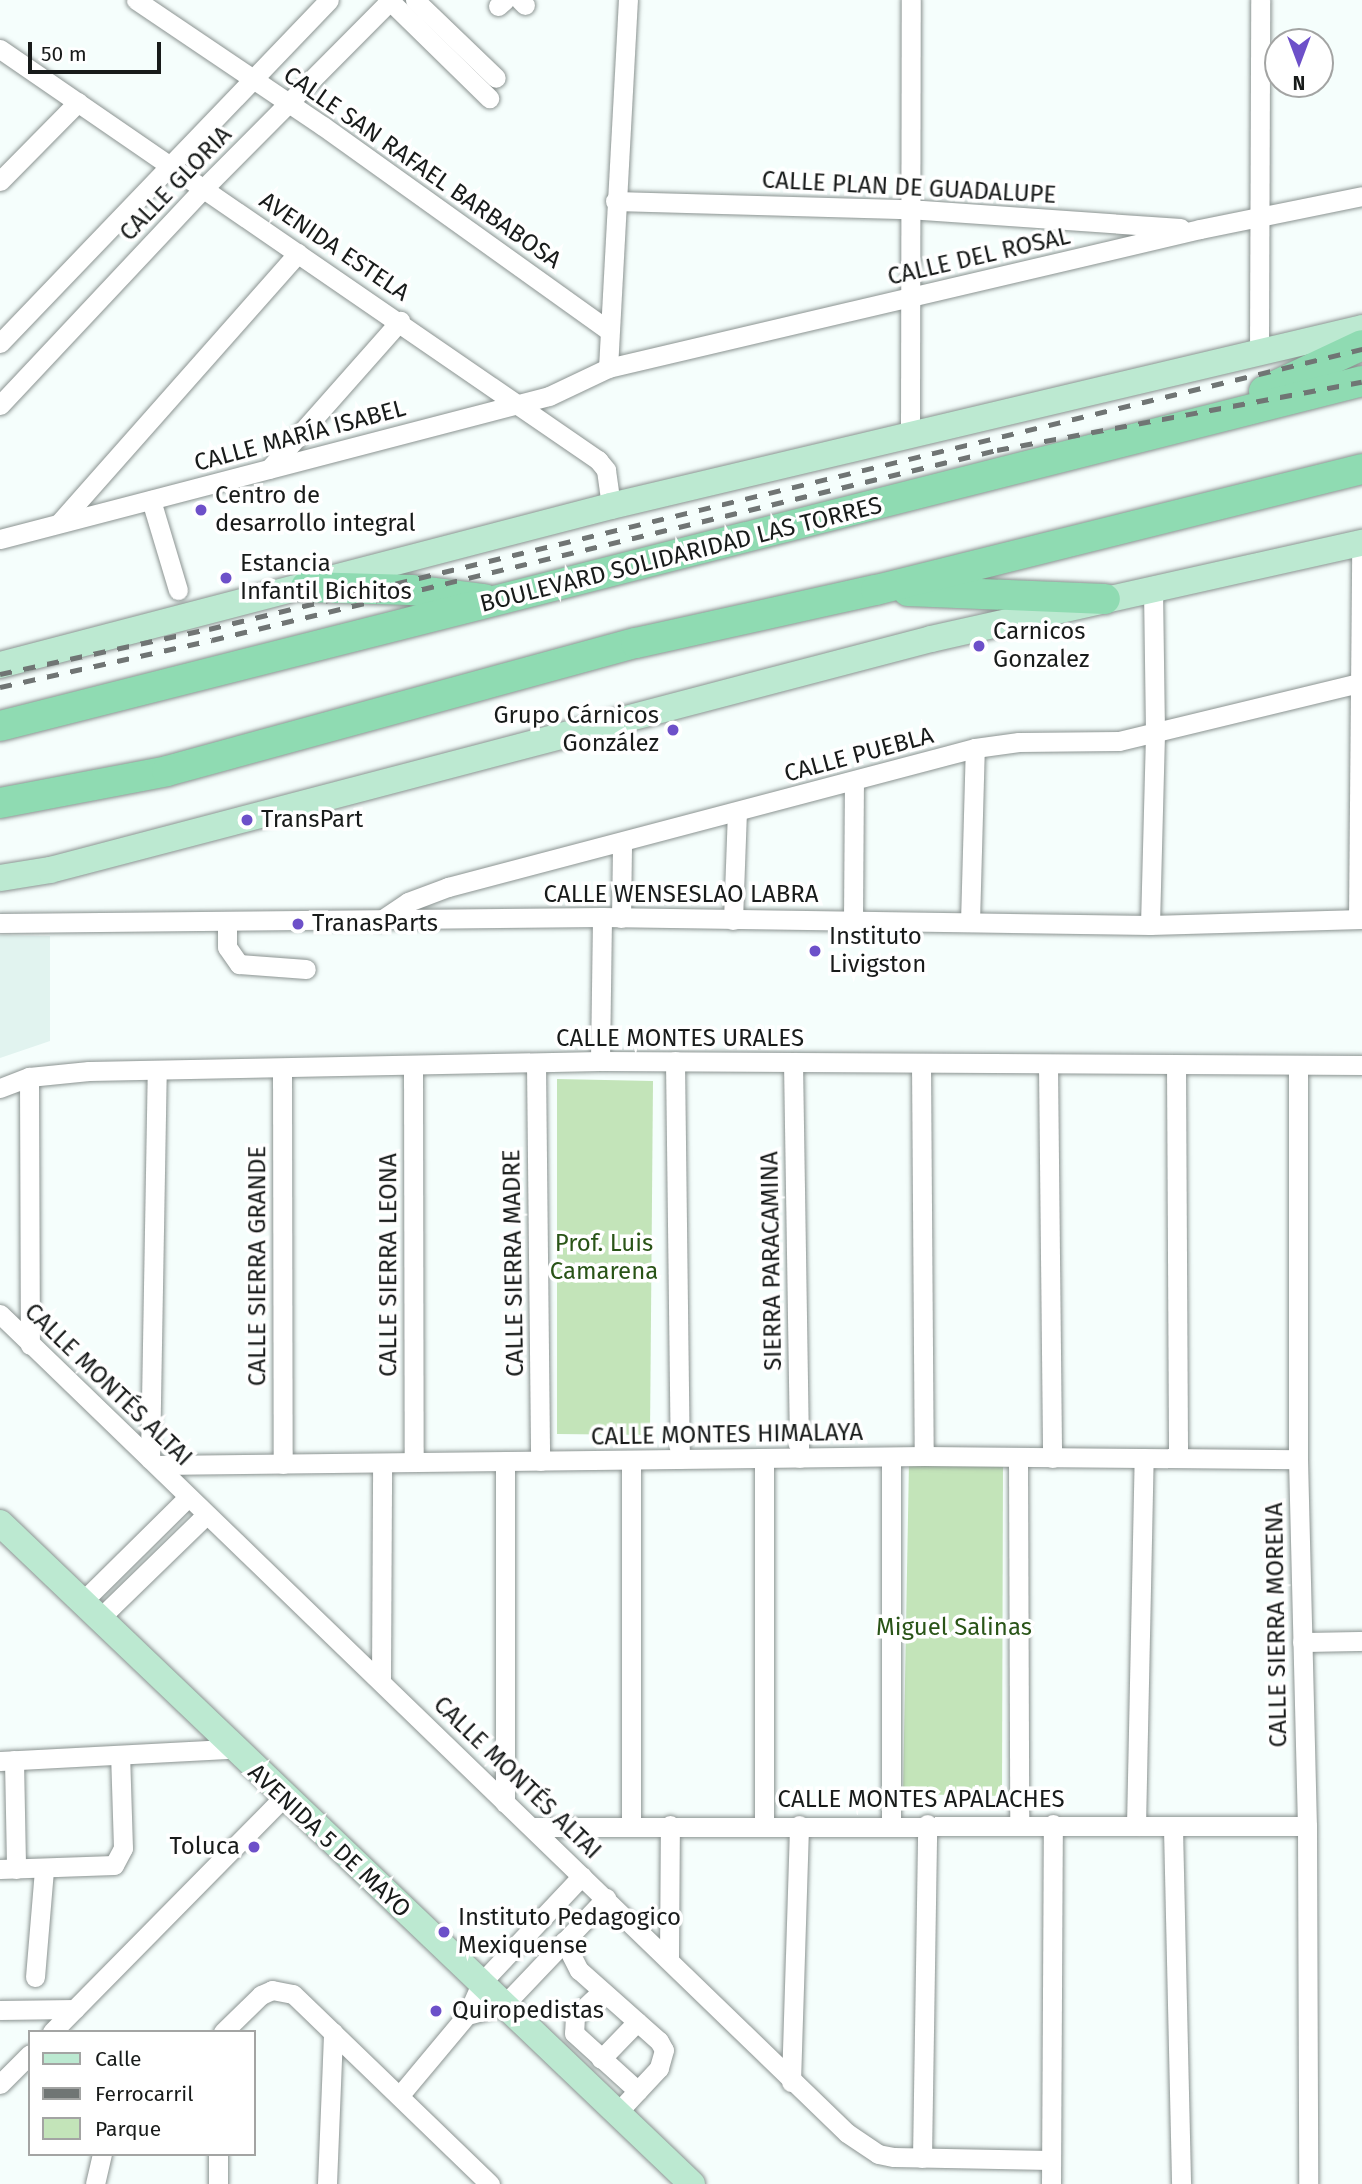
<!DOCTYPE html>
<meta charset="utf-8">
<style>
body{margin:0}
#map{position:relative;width:1362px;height:2184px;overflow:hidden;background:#f5fefc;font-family:"Fira Sans",sans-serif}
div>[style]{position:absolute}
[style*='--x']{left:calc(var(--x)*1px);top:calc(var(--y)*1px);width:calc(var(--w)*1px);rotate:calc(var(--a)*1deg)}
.built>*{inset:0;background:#e1f3ef}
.green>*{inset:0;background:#c3e4b9}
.roads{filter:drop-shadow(0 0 2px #8b9391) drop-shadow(0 0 2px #8b9391)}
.minor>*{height:19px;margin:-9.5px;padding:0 9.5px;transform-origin:9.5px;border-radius:9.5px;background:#fff}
.major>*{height:26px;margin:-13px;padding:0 13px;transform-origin:13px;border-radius:13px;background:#bce9d1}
.highway>*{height:30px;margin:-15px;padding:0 15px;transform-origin:15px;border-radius:15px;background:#8fdbb2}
.rail>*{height:5px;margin-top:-2.5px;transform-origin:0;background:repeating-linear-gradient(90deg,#707574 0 12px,transparent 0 24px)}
.dots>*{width:19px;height:19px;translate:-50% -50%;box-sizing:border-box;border:4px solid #fff;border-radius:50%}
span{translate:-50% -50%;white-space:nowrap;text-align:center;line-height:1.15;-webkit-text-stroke:7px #fff;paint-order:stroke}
.street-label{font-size:24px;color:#181b1a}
.poi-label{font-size:24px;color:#181b1a}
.left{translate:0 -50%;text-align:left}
.right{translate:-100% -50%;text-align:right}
.park-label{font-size:24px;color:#295417}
.legend{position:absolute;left:28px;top:2030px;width:228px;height:126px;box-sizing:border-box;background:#fff;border:2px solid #a3a4a3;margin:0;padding:9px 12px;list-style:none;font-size:21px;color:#181b1a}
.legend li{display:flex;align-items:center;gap:14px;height:35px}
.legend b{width:35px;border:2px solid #a3a4a3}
.north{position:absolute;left:1264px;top:28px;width:70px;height:70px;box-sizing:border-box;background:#fff;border:2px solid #a3a4a3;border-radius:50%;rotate:180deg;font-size:19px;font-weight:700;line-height:28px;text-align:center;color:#181b1a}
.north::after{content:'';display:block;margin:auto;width:24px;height:32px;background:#6d50c9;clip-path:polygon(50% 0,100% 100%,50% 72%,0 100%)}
.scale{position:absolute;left:28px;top:42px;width:133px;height:32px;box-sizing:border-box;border:4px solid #181b1a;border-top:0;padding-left:9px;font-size:21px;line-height:24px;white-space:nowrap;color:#181b1a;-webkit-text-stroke:5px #fff;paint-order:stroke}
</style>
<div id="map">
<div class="built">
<i style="clip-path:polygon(0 935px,50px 936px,50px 1041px,0 1058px)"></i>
</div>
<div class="green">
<i style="clip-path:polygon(557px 1079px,653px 1081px,650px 1435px,557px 1434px)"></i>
<i style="clip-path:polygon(909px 1461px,1003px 1461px,1002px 1796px,903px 1794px)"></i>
</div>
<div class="roads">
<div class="minor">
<i style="--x:136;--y:0;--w:225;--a:34"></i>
<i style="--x:323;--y:126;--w:350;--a:35.6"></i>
<i style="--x:415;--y:0;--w:112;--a:43.9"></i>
<i style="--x:520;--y:0;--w:7;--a:45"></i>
<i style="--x:390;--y:1;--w:139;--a:44.4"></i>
<i style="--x:498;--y:6;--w:9;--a:-41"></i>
<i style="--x:0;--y:49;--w:726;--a:34.5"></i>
<i style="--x:598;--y:460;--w:13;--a:51"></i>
<i style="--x:606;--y:470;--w:36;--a:82"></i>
<i style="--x:0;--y:181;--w:111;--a:-45.4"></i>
<i style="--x:615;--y:201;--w:293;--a:1.6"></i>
<i style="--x:908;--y:209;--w:273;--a:4"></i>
<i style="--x:0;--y:343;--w:475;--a:-46.2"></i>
<i style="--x:1259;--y:353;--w:353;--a:-89.8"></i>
<i style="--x:608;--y:368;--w:369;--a:-86.9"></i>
<i style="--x:0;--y:405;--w:298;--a:-46.8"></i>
<i style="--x:204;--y:188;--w:265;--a:-45.2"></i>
<i style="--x:910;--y:435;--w:435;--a:-89.9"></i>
<i style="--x:269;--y:469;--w:198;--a:-48.5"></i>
<i style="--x:151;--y:500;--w:94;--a:73.3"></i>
<i style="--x:60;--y:522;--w:359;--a:-48.5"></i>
<i style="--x:0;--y:539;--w:567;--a:-14.6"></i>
<i style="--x:549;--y:396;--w:65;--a:-25.4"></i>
<i style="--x:608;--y:368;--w:608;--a:-13.21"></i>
<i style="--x:1200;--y:229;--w:165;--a:-11.5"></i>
<i style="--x:621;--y:918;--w:76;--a:-89.2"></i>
<i style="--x:1358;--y:919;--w:376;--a:-89.5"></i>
<i style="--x:733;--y:920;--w:107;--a:-87.9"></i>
<i style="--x:853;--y:920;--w:137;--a:-89.6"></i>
<i style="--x:380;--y:921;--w:34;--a:-34"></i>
<i style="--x:408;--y:902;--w:43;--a:-20.6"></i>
<i style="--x:448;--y:887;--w:545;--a:-14.78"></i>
<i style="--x:975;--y:748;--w:44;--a:-7.8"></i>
<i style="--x:1019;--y:742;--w:100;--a:-0.6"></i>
<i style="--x:1119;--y:741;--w:250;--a:-13.6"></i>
<i style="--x:227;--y:922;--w:25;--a:90"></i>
<i style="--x:227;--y:947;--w:21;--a:55"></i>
<i style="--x:239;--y:964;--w:67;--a:4.3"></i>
<i style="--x:970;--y:922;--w:174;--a:-88.4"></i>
<i style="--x:0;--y:923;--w:602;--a:-0.57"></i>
<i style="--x:602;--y:917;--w:548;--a:0.84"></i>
<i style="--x:1150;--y:925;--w:212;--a:-1.6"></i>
<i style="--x:1150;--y:925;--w:193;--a:-88.5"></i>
<i style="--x:1155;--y:732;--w:143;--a:-90.8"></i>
<i style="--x:600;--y:1061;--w:144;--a:-89.2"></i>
<i style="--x:675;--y:1061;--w:398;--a:89.3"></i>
<i style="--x:793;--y:1062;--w:396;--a:89.1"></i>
<i style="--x:921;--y:1063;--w:393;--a:89.6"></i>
<i style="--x:536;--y:1064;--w:397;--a:89.4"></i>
<i style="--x:1048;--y:1065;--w:393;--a:89.4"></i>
<i style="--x:1176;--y:1065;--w:393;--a:89.7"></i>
<i style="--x:1298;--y:1066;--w:393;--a:90"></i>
<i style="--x:1298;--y:1459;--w:367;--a:88.6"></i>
<i style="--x:1307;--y:1826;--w:358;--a:89.8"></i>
<i style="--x:282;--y:1068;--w:396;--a:89.9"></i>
<i style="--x:413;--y:1068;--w:394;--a:89.9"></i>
<i style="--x:29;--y:1077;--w:268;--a:89.8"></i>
<i style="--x:0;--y:1088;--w:31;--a:-21"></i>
<i style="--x:29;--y:1077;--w:60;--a:-5.7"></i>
<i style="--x:89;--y:1071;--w:511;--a:-1.12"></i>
<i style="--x:600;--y:1061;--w:762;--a:0.3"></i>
<i style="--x:0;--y:1314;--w:1178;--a:44.04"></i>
<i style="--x:847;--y:2133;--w:37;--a:34"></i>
<i style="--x:878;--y:2154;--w:16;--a:11"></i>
<i style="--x:894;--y:2157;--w:156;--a:1.1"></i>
<i style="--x:1018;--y:1458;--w:365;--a:89.8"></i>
<i style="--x:150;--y:1459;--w:389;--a:-89"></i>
<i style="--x:505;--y:1461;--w:342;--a:90"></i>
<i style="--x:157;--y:1465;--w:767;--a:-0.67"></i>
<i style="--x:924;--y:1456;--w:374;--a:0.5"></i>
<i style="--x:82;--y:1602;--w:149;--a:-44.7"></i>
<i style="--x:99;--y:1619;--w:149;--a:-44.2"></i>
<i style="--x:1302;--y:1642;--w:60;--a:-1"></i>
<i style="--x:381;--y:1679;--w:216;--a:-89.7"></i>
<i style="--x:14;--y:1760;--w:109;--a:88.9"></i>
<i style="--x:0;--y:1761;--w:232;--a:-3"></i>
<i style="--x:891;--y:1824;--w:367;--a:-90"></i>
<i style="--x:631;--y:1825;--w:364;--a:-90"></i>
<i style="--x:764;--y:1825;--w:366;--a:-90"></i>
<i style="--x:1136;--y:1826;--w:368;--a:-88.8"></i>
<i style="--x:535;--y:1827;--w:772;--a:-0.07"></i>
<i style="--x:1173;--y:1828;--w:356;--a:88.7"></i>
<i style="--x:0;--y:1869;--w:114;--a:-2"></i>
<i style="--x:114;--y:1865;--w:19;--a:-62"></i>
<i style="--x:123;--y:1848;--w:93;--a:-91.8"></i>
<i style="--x:564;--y:1941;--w:33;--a:63"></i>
<i style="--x:579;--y:1970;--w:107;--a:41.6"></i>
<i style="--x:659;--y:2041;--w:10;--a:61"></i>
<i style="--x:664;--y:2050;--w:19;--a:106"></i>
<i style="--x:659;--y:2068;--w:62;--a:133"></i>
<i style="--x:669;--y:1957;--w:132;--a:-89.6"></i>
<i style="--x:35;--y:1977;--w:108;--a:-85.2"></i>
<i style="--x:600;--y:1993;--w:34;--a:137"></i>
<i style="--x:575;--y:2016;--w:17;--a:93"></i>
<i style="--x:574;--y:2033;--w:86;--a:42.2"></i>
<i style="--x:0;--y:2010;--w:75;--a:-0.8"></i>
<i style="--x:467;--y:2015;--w:38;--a:-15"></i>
<i style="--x:504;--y:2005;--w:148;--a:-46.4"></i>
<i style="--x:52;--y:2032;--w:330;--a:-45.4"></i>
<i style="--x:223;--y:2032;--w:53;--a:-44.2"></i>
<i style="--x:261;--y:1995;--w:12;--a:-24"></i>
<i style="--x:272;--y:1990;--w:21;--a:11"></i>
<i style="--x:293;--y:1994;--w:274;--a:44"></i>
<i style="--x:601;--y:2059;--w:52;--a:-45.8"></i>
<i style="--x:791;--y:2082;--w:257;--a:-88.2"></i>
<i style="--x:0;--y:2084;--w:42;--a:-45"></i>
<i style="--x:400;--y:2095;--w:104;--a:-50.1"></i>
<i style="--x:467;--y:2015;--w:35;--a:-66"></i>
<i style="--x:481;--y:1983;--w:147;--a:-46.7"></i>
<i style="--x:922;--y:2158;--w:334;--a:-89.1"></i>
<i style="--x:95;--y:2184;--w:31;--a:-77"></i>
<i style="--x:218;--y:2184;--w:30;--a:-90"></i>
<i style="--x:327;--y:2184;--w:152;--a:-87.7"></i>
<i style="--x:1051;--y:2184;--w:360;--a:-89.7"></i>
</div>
<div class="major">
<i style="--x:0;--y:665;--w:631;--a:-14.59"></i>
<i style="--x:611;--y:506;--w:772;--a:-13.33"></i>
<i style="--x:0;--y:878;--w:51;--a:-9.1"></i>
<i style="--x:50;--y:870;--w:911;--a:-14.69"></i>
<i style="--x:931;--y:639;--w:442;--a:-12.6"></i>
<i style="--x:0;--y:1523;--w:957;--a:43.69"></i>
</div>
<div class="highway">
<i style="--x:1264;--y:391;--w:108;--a:-25.1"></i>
<i style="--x:306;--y:587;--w:105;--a:1.6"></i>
<i style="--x:411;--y:590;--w:74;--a:7"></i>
<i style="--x:908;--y:591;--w:197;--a:2.3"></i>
<i style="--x:0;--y:726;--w:1405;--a:-14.21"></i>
<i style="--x:0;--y:803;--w:170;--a:-10.8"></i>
<i style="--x:167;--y:771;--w:486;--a:-15.3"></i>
<i style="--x:636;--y:643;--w:246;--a:-12.5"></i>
<i style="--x:876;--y:590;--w:501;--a:-13.98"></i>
</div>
</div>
<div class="rail">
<i style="--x:0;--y:674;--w:214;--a:-12.2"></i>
<i style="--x:209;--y:629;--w:1187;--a:-13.65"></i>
<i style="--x:0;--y:687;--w:217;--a:-12.5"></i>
<i style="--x:212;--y:640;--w:808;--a:-13.61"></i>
<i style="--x:997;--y:450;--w:371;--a:-10.6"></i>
</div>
<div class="dots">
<i style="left:201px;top:510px;background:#6d50c9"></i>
<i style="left:226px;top:578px;background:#6d50c9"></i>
<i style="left:979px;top:646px;background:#6d50c9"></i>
<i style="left:673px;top:730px;background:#6d50c9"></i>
<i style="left:247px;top:820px;background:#6d50c9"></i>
<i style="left:298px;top:924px;background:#6d50c9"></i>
<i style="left:815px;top:951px;background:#6d50c9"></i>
<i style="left:254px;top:1847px;background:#6d50c9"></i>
<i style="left:444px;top:1932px;background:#6d50c9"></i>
<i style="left:436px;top:2011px;background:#6d50c9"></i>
</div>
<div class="street-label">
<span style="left:422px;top:168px;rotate:35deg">CALLE SAN RAFAEL BARBABOSA</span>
<span style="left:176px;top:184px;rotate:-46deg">CALLE GLORIA</span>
<span style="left:909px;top:188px;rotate:3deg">CALLE PLAN DE GUADALUPE</span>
<span style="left:334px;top:247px;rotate:34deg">AVENIDA ESTELA</span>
<span style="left:979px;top:257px;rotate:-13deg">CALLE DEL ROSAL</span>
<span style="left:300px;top:436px;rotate:-15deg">CALLE MARÍA ISABEL</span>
<span style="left:681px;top:555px;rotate:-14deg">BOULEVARD SOLIDARIDAD LAS TORRES</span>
<span style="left:859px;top:755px;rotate:-15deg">CALLE PUEBLA</span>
<span style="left:681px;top:895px">CALLE WENSESLAO LABRA</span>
<span style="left:680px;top:1039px">CALLE MONTES URALES</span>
<span style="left:772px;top:1261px;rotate:-91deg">SIERRA PARACAMINA</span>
<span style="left:514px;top:1263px;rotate:-91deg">CALLE SIERRA MADRE</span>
<span style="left:389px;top:1265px;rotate:-90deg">CALLE SIERRA LEONA</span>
<span style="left:258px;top:1266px;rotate:-90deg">CALLE SIERRA GRANDE</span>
<span style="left:108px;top:1385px;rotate:44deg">CALLE MONTÉS ALTAI</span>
<span style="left:727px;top:1435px;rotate:-1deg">CALLE MONTES HIMALAYA</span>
<span style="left:1277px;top:1625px;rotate:-91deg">CALLE SIERRA MORENA</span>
<span style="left:517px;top:1778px;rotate:44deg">CALLE MONTÉS ALTAI</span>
<span style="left:921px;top:1800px">CALLE MONTES APALACHES</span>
<span style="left:329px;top:1841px;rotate:43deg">AVENIDA 5 DE MAYO</span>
</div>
<div class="poi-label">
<span class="left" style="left:215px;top:510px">Centro de<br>desarrollo integral</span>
<span class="left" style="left:240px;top:578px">Estancia<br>Infantil Bichitos</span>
<span class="left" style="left:993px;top:646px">Carnicos<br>Gonzalez</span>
<span class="right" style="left:659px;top:730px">Grupo Cárnicos<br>González</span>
<span class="left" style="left:261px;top:820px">TransPart</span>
<span class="left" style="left:312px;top:924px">TranasParts</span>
<span class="left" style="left:829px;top:951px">Instituto<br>Livigston</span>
<span class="right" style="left:240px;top:1847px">Toluca</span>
<span class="left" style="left:458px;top:1932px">Instituto Pedagogico<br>Mexiquense</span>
<span class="left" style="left:452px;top:2011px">Quiropedistas</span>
</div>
<div class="park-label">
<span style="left:604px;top:1258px">Prof. Luis<br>Camarena</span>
<span style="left:954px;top:1628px">Miguel Salinas</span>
</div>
<ul class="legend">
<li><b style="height:9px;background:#bce9d1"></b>Calle</li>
<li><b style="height:9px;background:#707574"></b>Ferrocarril</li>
<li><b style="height:19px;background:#c3e4b9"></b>Parque</li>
</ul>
<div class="north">N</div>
<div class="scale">50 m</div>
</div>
